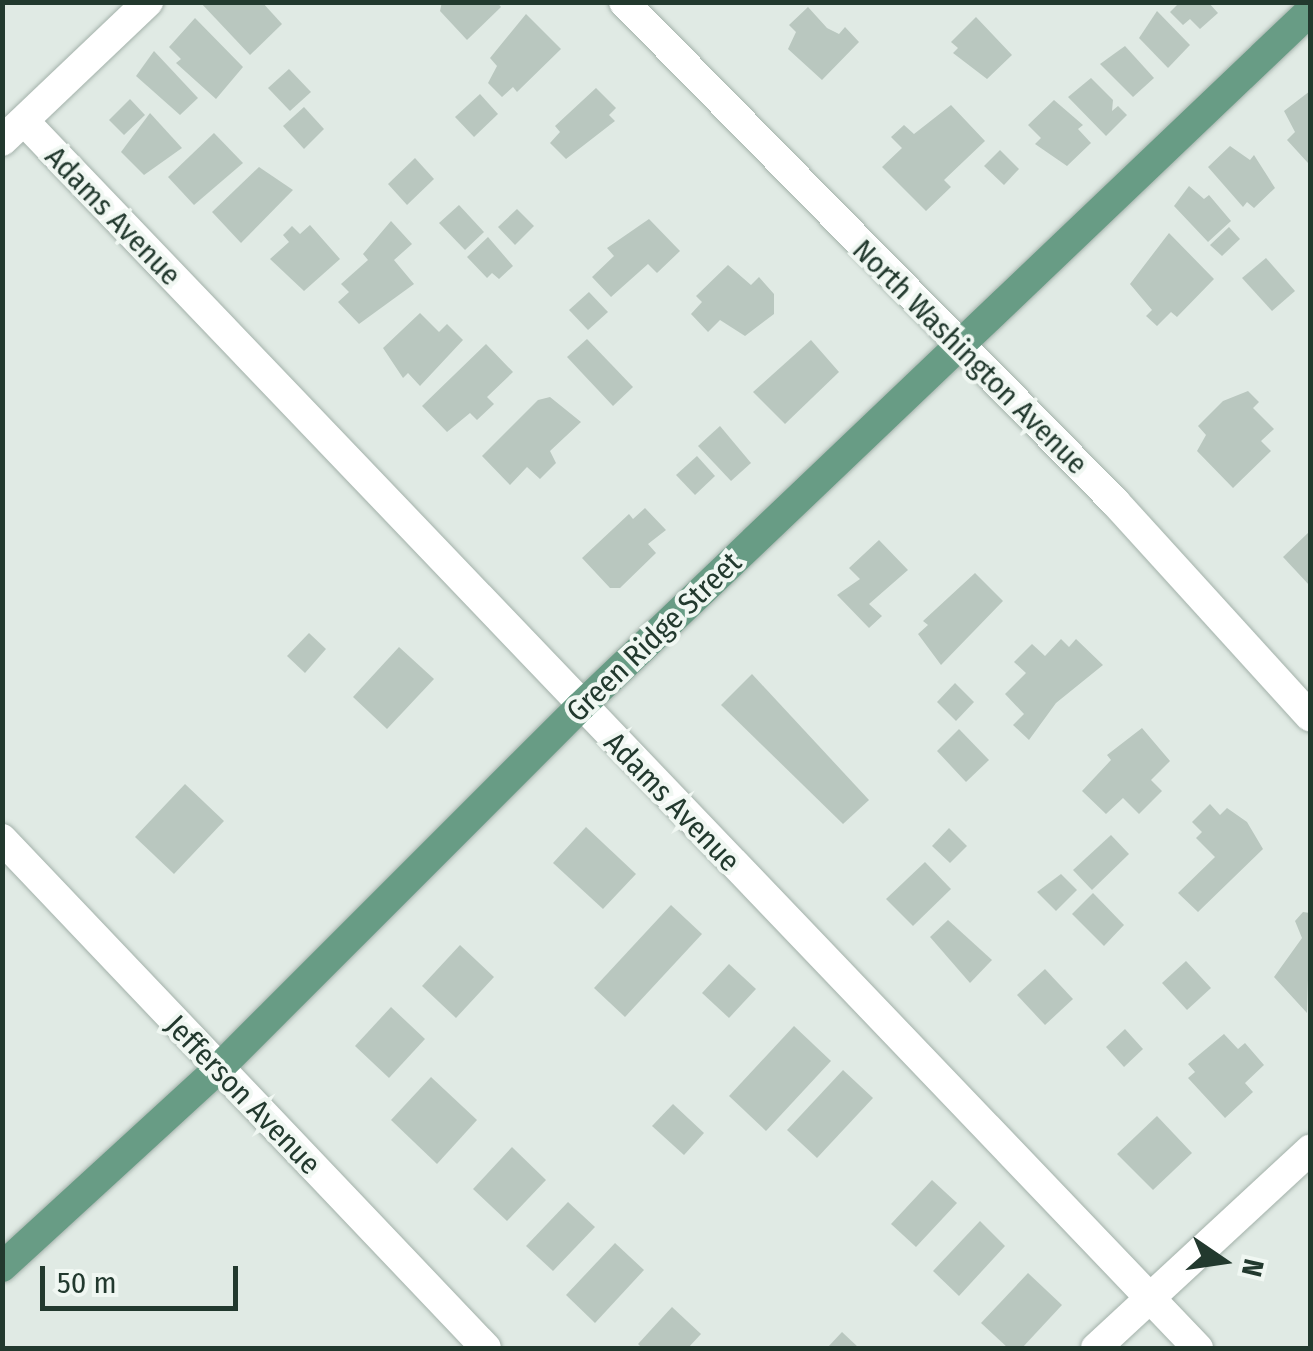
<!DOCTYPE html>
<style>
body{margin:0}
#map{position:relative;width:1313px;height:1351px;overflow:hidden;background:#e0eae4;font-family:"Fira Sans Condensed",sans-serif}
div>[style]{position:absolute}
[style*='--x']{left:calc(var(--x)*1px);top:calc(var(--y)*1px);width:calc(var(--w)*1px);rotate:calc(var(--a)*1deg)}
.building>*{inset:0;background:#b9c7bf}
.roads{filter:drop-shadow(0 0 2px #a3b1aa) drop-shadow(0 0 2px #a3b1aa)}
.minor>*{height:30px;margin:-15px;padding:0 15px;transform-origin:15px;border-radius:15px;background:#fff}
.major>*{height:30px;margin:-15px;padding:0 15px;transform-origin:15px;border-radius:15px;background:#689c85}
span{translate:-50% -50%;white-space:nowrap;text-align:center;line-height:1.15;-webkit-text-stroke:8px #f0f7f2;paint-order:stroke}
.street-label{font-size:30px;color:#22392e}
.frame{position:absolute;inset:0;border:5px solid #22392e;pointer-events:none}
.north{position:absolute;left:1173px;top:1211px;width:100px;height:100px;-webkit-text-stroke:8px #f0f7f2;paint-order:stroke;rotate:103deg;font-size:28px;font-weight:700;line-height:40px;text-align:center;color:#22392e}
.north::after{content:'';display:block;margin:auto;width:35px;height:45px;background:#22392e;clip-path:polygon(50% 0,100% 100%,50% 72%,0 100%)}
.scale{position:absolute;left:40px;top:1266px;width:198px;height:45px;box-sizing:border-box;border:5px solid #22392e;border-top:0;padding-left:12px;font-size:30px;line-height:35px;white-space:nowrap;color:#22392e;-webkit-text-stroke:8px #f0f7f2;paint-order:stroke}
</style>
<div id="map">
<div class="building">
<i style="clip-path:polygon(200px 2px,262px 2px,282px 24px,250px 55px)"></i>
<i style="clip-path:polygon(442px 2px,497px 2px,501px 7px,467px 40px,440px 11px)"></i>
<i style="clip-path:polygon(1180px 2px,1208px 2px,1218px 13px,1200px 29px,1190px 19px,1183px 25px,1170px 12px)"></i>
<i style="clip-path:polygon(808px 7px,827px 28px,839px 34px,845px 27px,859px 42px,822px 80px,788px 49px,796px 32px,789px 25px)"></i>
<i style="clip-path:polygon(1157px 11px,1190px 45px,1168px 68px,1139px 38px)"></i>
<i style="clip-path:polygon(526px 14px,561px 49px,517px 92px,513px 87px,502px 97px,488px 83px,497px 66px,490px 58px)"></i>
<i style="clip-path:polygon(976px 17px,1012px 55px,987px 79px,953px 53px,958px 48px,951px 42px)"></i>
<i style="clip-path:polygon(195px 18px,243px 67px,216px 99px,176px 63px,181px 59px,169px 47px)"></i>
<i style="clip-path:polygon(1125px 46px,1154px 78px,1133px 97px,1100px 64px)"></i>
<i style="clip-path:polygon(154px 51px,198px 98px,180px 115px,136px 76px)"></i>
<i style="clip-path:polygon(289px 69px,311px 92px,290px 111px,268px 88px)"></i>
<i style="clip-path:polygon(1091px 78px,1113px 100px,1112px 111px,1118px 106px,1127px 115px,1106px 136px,1068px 97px)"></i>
<i style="clip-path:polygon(596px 88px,616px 108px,609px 115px,615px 121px,566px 159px,550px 143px,560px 132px,555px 126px)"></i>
<i style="clip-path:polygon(1310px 91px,1310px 161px,1308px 163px,1287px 140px,1295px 132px,1284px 111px)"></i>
<i style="clip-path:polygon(480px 94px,498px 114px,474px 137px,455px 117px)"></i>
<i style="clip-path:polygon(130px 99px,145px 115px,124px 135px,109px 120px)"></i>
<i style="clip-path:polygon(1054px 100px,1083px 125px,1078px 129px,1091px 143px,1067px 166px,1035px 144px,1041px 138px,1028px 125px)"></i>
<i style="clip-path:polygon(951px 105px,985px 141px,944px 180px,951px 187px,926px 211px,882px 167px,902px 148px,891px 137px,904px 125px,914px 134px)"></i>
<i style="clip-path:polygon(304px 107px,324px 129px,304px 149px,283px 126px)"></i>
<i style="clip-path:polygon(150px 113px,182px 148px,144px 175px,121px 152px)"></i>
<i style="clip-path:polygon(214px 133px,243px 163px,194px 205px,168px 177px)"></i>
<i style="clip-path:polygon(1230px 146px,1250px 160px,1254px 155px,1275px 188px,1254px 208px,1247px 202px,1243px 207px,1208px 167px)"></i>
<i style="clip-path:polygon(1000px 150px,1019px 169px,1004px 185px,984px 166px)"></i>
<i style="clip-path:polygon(415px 158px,434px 179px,407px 205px,388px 184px)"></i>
<i style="clip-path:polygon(259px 167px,293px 190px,241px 243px,212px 212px)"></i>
<i style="clip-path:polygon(1189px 186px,1204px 199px,1209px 195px,1231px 221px,1208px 242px,1174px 206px)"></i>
<i style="clip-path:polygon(459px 205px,484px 232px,465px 250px,439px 223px)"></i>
<i style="clip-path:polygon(517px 209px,534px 226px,515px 245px,498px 227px)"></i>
<i style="clip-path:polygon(649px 219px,680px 251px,657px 273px,648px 264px,611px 297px,592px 277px,614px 256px,607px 248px)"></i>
<i style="clip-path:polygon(391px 221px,412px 244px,394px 260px,414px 284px,359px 324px,338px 302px,349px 292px,341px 284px,368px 260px,363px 254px)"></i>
<i style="clip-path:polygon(310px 225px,340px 259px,304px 291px,270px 259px,289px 242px,283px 235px,292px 226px,300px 234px)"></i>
<i style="clip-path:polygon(1229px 227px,1240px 239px,1222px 256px,1210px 245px)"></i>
<i style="clip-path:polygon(1169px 233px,1214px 279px,1177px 317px,1171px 312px,1157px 326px,1146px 316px,1152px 310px,1130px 284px)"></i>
<i style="clip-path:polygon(488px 237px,513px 266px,499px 279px,492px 273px,487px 278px,467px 257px)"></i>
<i style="clip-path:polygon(1266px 258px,1295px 291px,1272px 311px,1242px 278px)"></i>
<i style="clip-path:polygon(728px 265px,751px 285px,759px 277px,774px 294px,774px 314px,745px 336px,720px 320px,708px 332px,691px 314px,702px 302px,696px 296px)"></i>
<i style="clip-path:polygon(589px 292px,608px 312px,588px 330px,569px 310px)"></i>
<i style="clip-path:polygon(420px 313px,439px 332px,447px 324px,463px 340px,420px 386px,408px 373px,403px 378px,383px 348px)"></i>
<i style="clip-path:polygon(587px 339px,633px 387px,613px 406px,567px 357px)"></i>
<i style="clip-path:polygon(811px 340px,839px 372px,785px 424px,753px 392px)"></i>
<i style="clip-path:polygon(486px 344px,513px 372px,487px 397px,494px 404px,477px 420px,470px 413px,447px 432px,422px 406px)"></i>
<i style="clip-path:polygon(1248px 391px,1259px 402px,1253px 408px,1274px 429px,1261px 441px,1271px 451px,1233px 488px,1197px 451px,1206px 435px,1198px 426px,1223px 401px)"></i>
<i style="clip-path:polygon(550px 397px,581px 422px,550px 451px,556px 463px,540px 479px,527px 467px,510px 485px,482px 456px,538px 400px)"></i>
<i style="clip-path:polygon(720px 426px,751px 463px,731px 481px,698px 446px)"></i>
<i style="clip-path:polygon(697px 456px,715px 476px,695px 495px,676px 475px)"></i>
<i style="clip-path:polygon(645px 508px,666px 530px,648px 544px,656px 553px,620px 588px,610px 588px,582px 558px,629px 514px,633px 519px)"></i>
<i style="clip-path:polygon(1310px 531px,1310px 586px,1283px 557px)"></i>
<i style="clip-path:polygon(879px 540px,908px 570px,869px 604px,882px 616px,869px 628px,837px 595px,860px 579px,849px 568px)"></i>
<i style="clip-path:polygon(975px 573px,1003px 601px,941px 665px,918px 634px,928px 625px,923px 621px)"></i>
<i style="clip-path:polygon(309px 633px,326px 649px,305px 673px,287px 656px)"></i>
<i style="clip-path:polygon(1061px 639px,1069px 647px,1076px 639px,1103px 665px,1056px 703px,1029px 740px,1013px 725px,1024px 714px,1005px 694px,1026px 673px,1014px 662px,1032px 644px,1045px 656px)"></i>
<i style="clip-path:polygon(399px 647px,434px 679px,387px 729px,353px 697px)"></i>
<i style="clip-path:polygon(752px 674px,869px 800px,843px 824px,721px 705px)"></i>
<i style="clip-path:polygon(955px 683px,974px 702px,956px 721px,937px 702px)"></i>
<i style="clip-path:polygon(1142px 728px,1170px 761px,1151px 780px,1162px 791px,1139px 814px,1123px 798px,1106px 814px,1082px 791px,1111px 760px,1107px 755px)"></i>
<i style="clip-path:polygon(959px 729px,989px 760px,966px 782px,937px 751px)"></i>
<i style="clip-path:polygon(185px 784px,224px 821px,174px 874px,135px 837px)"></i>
<i style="clip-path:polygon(1210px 804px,1220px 815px,1227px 808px,1247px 822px,1263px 849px,1198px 912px,1178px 893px,1215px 857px,1196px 838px,1202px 832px,1192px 822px)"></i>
<i style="clip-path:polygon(586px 827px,636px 874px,603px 909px,553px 863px)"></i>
<i style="clip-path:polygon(949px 828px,967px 846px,950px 863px,932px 846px)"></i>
<i style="clip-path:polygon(1111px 835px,1129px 854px,1092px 890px,1073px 870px)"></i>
<i style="clip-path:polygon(925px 862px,951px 889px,913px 926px,886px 899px)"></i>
<i style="clip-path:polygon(1061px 874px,1077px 890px,1056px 911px,1037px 892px)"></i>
<i style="clip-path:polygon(1093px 893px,1124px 925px,1104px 946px,1072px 914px)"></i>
<i style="clip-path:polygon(671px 905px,702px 934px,625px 1017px,594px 988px)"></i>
<i style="clip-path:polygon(1303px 912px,1310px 913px,1307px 1013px,1274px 977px,1302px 938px,1295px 921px)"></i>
<i style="clip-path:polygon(948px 920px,992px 960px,970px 983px,930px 937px)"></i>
<i style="clip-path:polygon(460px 945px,494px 977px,456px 1018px,422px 986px)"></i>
<i style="clip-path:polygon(1186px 961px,1211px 988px,1187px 1010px,1162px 983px)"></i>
<i style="clip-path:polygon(729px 964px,756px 989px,729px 1018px,702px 993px)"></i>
<i style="clip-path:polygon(1045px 969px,1073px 999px,1045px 1025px,1017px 995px)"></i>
<i style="clip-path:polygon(391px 1007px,425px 1039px,389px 1078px,355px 1046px)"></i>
<i style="clip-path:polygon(794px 1026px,831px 1061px,766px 1131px,729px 1096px)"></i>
<i style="clip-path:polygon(1125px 1029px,1143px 1049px,1124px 1067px,1106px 1047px)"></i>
<i style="clip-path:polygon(1224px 1034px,1238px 1049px,1245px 1043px,1264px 1065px,1245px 1083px,1253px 1092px,1225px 1118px,1188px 1078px,1195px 1072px,1188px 1064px)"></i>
<i style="clip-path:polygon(843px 1070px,873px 1098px,817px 1158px,787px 1130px)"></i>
<i style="clip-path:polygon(431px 1077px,477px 1120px,437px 1164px,391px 1120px)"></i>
<i style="clip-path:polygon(673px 1104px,704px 1133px,684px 1155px,652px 1126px)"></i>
<i style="clip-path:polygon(1157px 1116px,1192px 1153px,1153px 1190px,1117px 1154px)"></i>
<i style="clip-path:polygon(512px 1147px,546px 1180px,507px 1221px,473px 1189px)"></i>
<i style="clip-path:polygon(932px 1180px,957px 1203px,916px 1247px,891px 1224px)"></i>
<i style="clip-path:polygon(568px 1202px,595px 1227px,553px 1271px,526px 1246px)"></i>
<i style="clip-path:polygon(980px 1221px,1005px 1246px,959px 1296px,933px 1271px)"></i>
<i style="clip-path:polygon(615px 1243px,644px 1270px,595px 1323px,566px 1295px)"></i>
<i style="clip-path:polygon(1028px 1273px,1062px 1305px,1022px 1348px,1008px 1348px,981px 1323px)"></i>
<i style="clip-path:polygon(672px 1307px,701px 1334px,688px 1348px,642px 1348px,638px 1344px)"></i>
<i style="clip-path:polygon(842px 1332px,859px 1348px,827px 1348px)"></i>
</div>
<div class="roads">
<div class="minor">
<i style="--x:624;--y:2;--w:701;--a:45.52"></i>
<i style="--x:1115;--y:502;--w:290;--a:47.7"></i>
<i style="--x:25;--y:122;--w:1697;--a:46.27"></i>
<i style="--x:2;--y:141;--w:202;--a:-43.6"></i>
<i style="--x:2;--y:839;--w:702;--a:46.44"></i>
<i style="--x:1096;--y:1348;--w:292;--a:-42.8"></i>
</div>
<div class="major">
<i style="--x:2;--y:1267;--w:292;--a:-42.5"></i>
<i style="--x:217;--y:1070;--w:513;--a:-45"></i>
<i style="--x:580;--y:707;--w:1009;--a:-43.63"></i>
</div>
</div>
<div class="street-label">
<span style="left:113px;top:216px;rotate:46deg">Adams Avenue</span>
<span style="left:970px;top:357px;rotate:45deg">North Washington Avenue</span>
<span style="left:654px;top:637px;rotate:-44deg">Green Ridge Street</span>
<span style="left:672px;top:802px;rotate:46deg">Adams Avenue</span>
<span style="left:243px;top:1095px;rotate:46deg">Jefferson Avenue</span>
</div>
<div class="frame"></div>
<div class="north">N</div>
<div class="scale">50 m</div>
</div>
